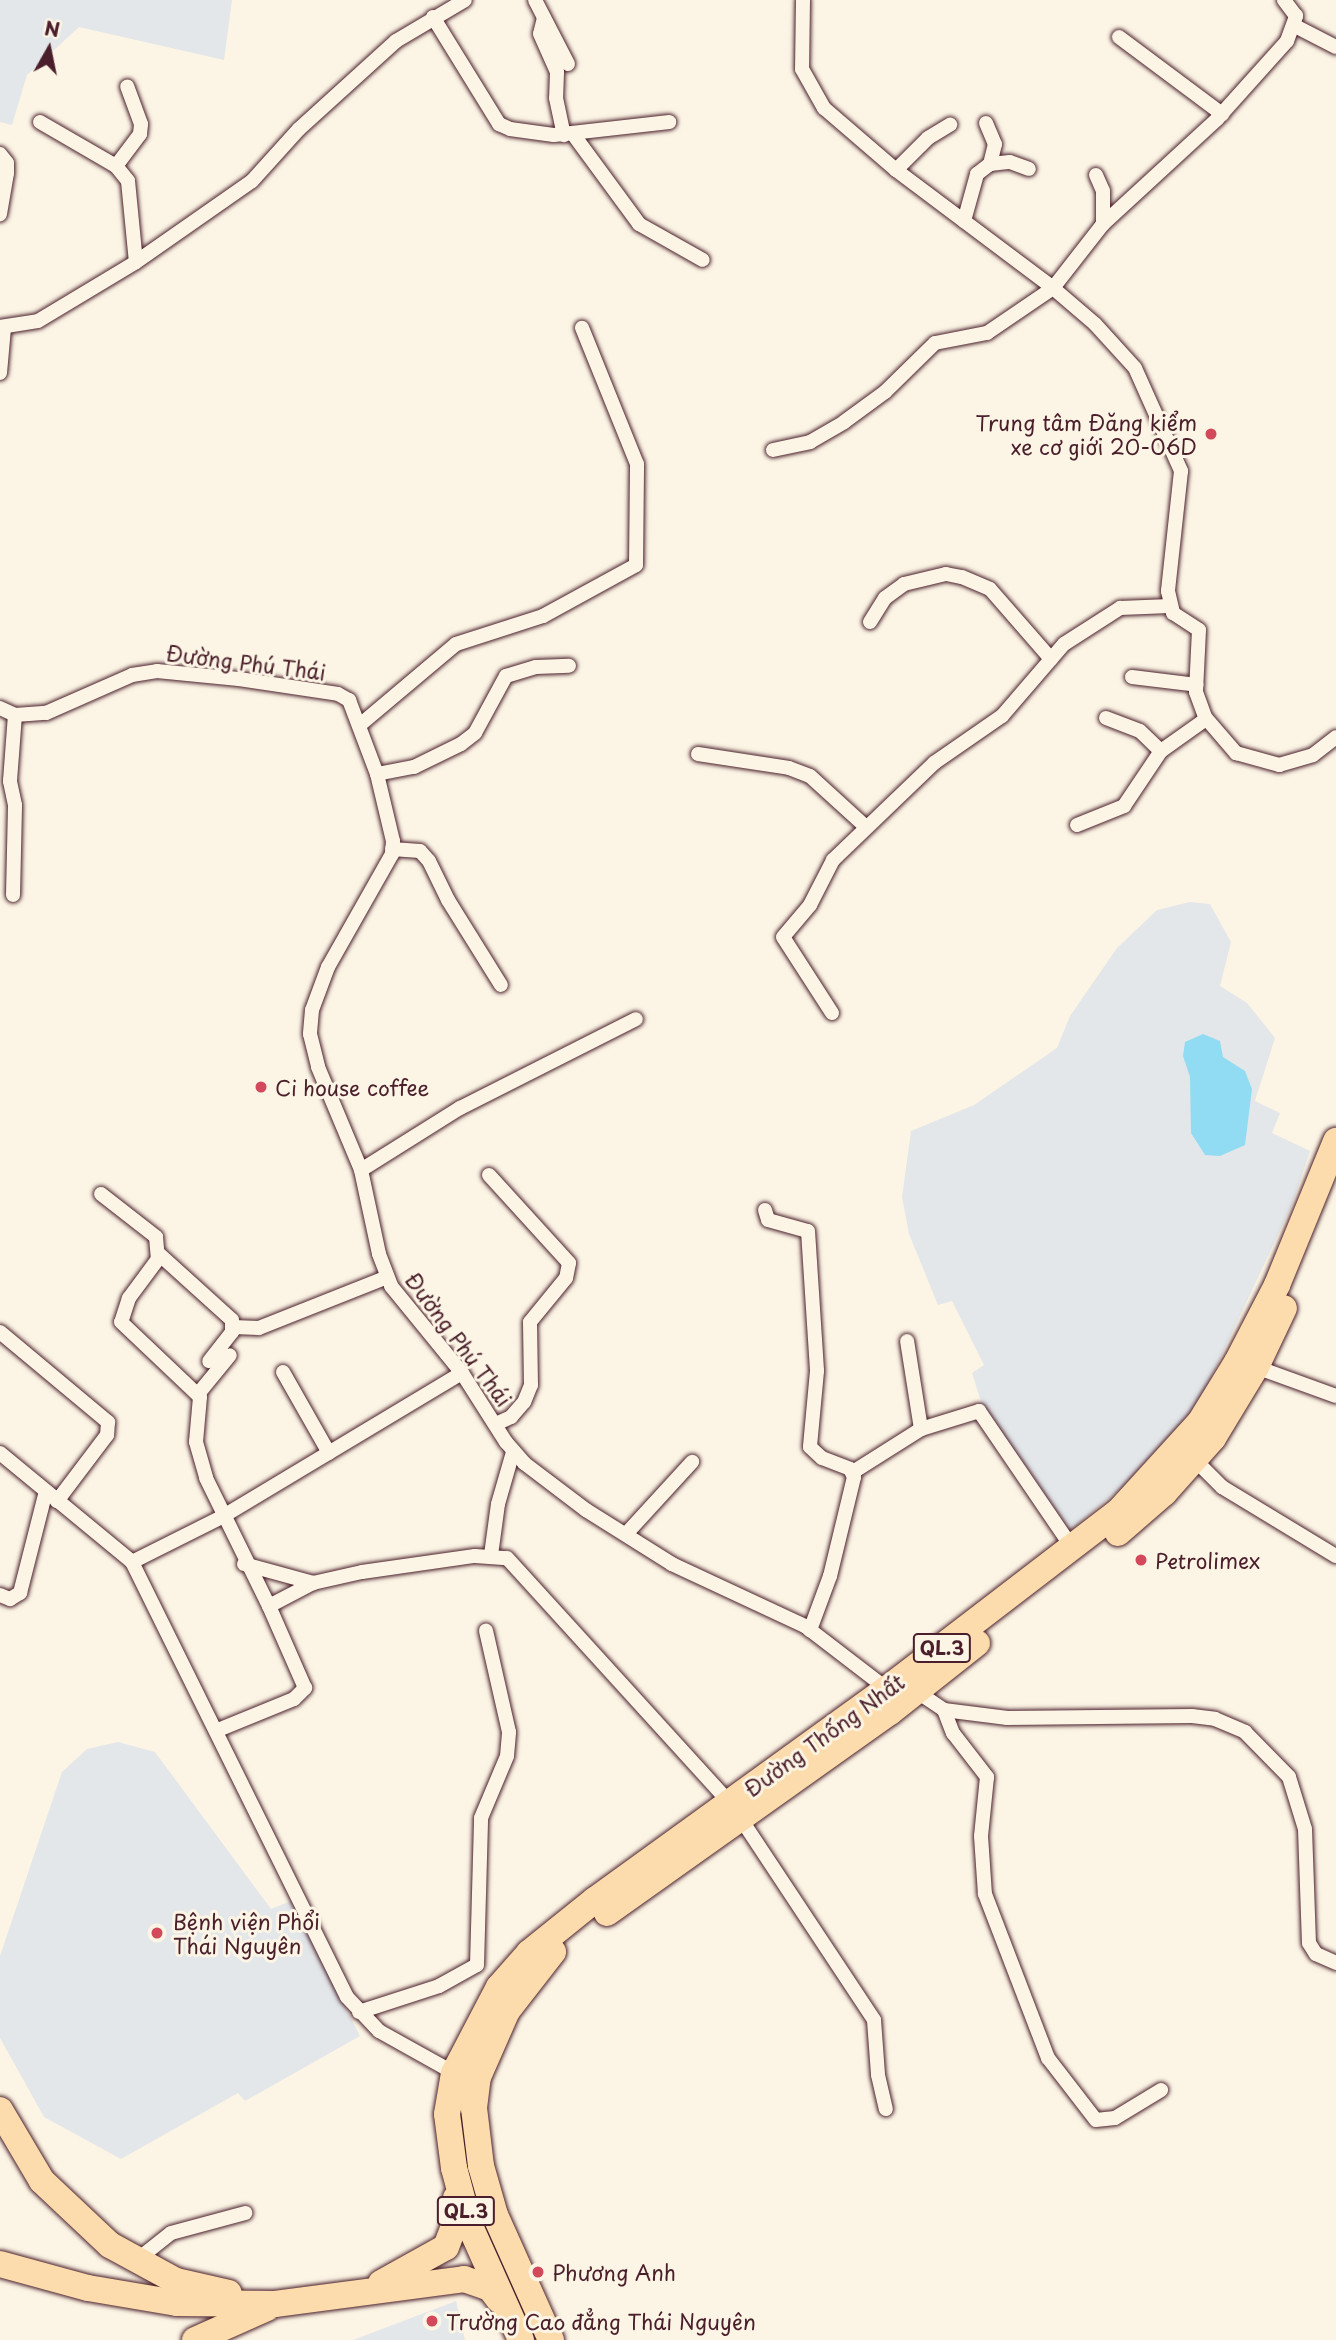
<!DOCTYPE html>
<meta charset="utf-8">
<style>
body{margin:0}
#map{position:relative;width:1336px;height:2340px;overflow:hidden;background:#fcf5e5;font-family:"Playpen Sans",sans-serif}
div>[style]{position:absolute}
[style*='--x']{left:calc(var(--x)*1px);top:calc(var(--y)*1px);width:calc(var(--w)*1px);rotate:calc(var(--a)*1deg)}
.built>*{inset:0;background:#e3e7e9}
.water>*{inset:0;background:#91dcf2}
.roads{filter:drop-shadow(0 0 2px #4a1f2b) drop-shadow(0 0 2px #4a1f2b)}
.street>*{height:14px;margin:-7px;padding:0 7px;transform-origin:7px;border-radius:7px;background:#fcf5e5}
.highway>*{height:26px;margin:-13px;padding:0 13px;transform-origin:13px;border-radius:13px;background:#fcdcac}
.dots>*{width:19px;height:19px;translate:-50% -50%;box-sizing:border-box;border:4px solid #fcf5e5;border-radius:50%}
span{translate:-50% -50%;white-space:nowrap;text-align:center;line-height:1.15;-webkit-text-stroke:6px #fcf5e5;paint-order:stroke}
.shield-label span{padding:2px 5px;background:#fcf5e5;border:2px solid;border-radius:5px;-webkit-text-stroke-width:0}
.shield-label{font-size:19px;color:#4a1f2b;font-weight:700}
.poi-label{font-size:21px;color:#4a1f2b}
.right{translate:-100% -50%;text-align:right}
.left{translate:0 -50%;text-align:left}
.street-label{font-size:21px;color:#4a1f2b}
.north{position:absolute;left:14px;top:14px;width:70px;height:70px;-webkit-text-stroke:5px #fcf5e5;paint-order:stroke;rotate:9deg;font-size:19px;font-weight:700;line-height:28px;text-align:center;color:#4a1f2b}
.north::after{content:'';display:block;margin:auto;width:24px;height:32px;background:#4a1f2b;clip-path:polygon(50% 0,100% 100%,50% 72%,0 100%)}
</style>
<div id="map">
<div class="built">
<i style="clip-path:polygon(0 0,232px 0,224px 60px,79px 27px,27px 75px,12px 125px,0 122px)"></i>
<i style="clip-path:polygon(1190px 902px,1210px 904px,1231px 942px,1220px 986px,1247px 1003px,1275px 1038px,1255px 1101px,1280px 1113px,1272px 1133px,1310px 1151px,1292px 1205px,1199px 1403px,1124px 1486px,1068px 1532px,982px 1405px,972px 1373px,984px 1365px,952px 1301px,938px 1305px,909px 1234px,902px 1197px,911px 1131px,974px 1105px,1057px 1048px,1070px 1016px,1117px 948px,1157px 910px)"></i>
<i style="clip-path:polygon(118px 1742px,155px 1752px,271px 1909px,291px 1901px,360px 2036px,245px 2101px,238px 2093px,121px 2159px,44px 2117px,0 2038px,0 1956px,62px 1772px,87px 1749px)"></i>
<i style="clip-path:polygon(456px 2301px,465px 2340px,353px 2340px)"></i>
</div>
<div class="water">
<i style="clip-path:polygon(1203px 1034px,1220px 1041px,1223px 1057px,1245px 1071px,1252px 1089px,1245px 1145px,1220px 1156px,1205px 1155px,1191px 1133px,1190px 1077px,1183px 1056px,1185px 1042px)"></i>
</div>
<div class="roads">
<div class="street">
<i style="--x:535;--y:0;--w:72;--a:62.7"></i>
<i style="--x:803;--y:0;--w:69;--a:90.8"></i>
<i style="--x:802;--y:69;--w:45;--a:60.6"></i>
<i style="--x:824;--y:108;--w:95;--a:40.7"></i>
<i style="--x:896;--y:170;--w:196;--a:36.9"></i>
<i style="--x:1053;--y:288;--w:55;--a:40.6"></i>
<i style="--x:1095;--y:324;--w:59;--a:47.7"></i>
<i style="--x:1135;--y:368;--w:113;--a:65.9"></i>
<i style="--x:1181;--y:471;--w:121;--a:96.2"></i>
<i style="--x:1168;--y:591;--w:23;--a:77"></i>
<i style="--x:1173;--y:613;--w:31;--a:33"></i>
<i style="--x:1199;--y:630;--w:62;--a:92.8"></i>
<i style="--x:1196;--y:692;--w:27;--a:70"></i>
<i style="--x:1205;--y:717;--w:48;--a:49.3"></i>
<i style="--x:1236;--y:753;--w:45;--a:15.6"></i>
<i style="--x:1279;--y:765;--w:35;--a:-16"></i>
<i style="--x:1313;--y:755;--w:29;--a:-38"></i>
<i style="--x:433;--y:17;--w:126;--a:58.3"></i>
<i style="--x:499;--y:124;--w:12;--a:24"></i>
<i style="--x:510;--y:129;--w:44;--a:7.8"></i>
<i style="--x:554;--y:135;--w:116;--a:-6.4"></i>
<i style="--x:544;--y:18;--w:16;--a:104"></i>
<i style="--x:540;--y:34;--w:42;--a:65.9"></i>
<i style="--x:557;--y:72;--w:26;--a:92"></i>
<i style="--x:556;--y:98;--w:38;--a:78"></i>
<i style="--x:1295;--y:26;--w:46;--a:27.1"></i>
<i style="--x:1119;--y:37;--w:129;--a:36.8"></i>
<i style="--x:40;--y:122;--w:88;--a:30.1"></i>
<i style="--x:116;--y:166;--w:19;--a:51"></i>
<i style="--x:128;--y:181;--w:81;--a:84.4"></i>
<i style="--x:986;--y:123;--w:23;--a:67"></i>
<i style="--x:995;--y:144;--w:21;--a:104"></i>
<i style="--x:573;--y:134;--w:112;--a:53.7"></i>
<i style="--x:639;--y:224;--w:73;--a:29.4"></i>
<i style="--x:0;--y:154;--w:11;--a:52"></i>
<i style="--x:7;--y:163;--w:10;--a:90"></i>
<i style="--x:7;--y:173;--w:42;--a:99.7"></i>
<i style="--x:116;--y:166;--w:40;--a:-53"></i>
<i style="--x:140;--y:134;--w:10;--a:-84"></i>
<i style="--x:141;--y:124;--w:40;--a:-110.2"></i>
<i style="--x:896;--y:170;--w:45;--a:-45"></i>
<i style="--x:928;--y:138;--w:26;--a:-31"></i>
<i style="--x:1096;--y:175;--w:17;--a:66"></i>
<i style="--x:1103;--y:191;--w:33;--a:90"></i>
<i style="--x:964;--y:221;--w:49;--a:-74.5"></i>
<i style="--x:977;--y:174;--w:16;--a:-38"></i>
<i style="--x:990;--y:164;--w:20;--a:-6"></i>
<i style="--x:1010;--y:162;--w:20;--a:20"></i>
<i style="--x:0;--y:327;--w:38;--a:-9"></i>
<i style="--x:38;--y:321;--w:114;--a:-31"></i>
<i style="--x:136;--y:262;--w:141;--a:-34.9"></i>
<i style="--x:252;--y:181;--w:70;--a:-47.9"></i>
<i style="--x:299;--y:129;--w:131;--a:-42.2"></i>
<i style="--x:396;--y:41;--w:80;--a:-30.7"></i>
<i style="--x:0;--y:373;--w:45;--a:-84.9"></i>
<i style="--x:773;--y:450;--w:38;--a:-12"></i>
<i style="--x:810;--y:442;--w:39;--a:-30"></i>
<i style="--x:844;--y:422;--w:51;--a:-36.2"></i>
<i style="--x:885;--y:392;--w:70;--a:-44.4"></i>
<i style="--x:935;--y:343;--w:53;--a:-10.9"></i>
<i style="--x:987;--y:333;--w:80;--a:-34.3"></i>
<i style="--x:1053;--y:288;--w:81;--a:-52"></i>
<i style="--x:1103;--y:224;--w:155;--a:-42.6"></i>
<i style="--x:1217;--y:119;--w:105;--a:-48.1"></i>
<i style="--x:1287;--y:41;--w:27;--a:-70"></i>
<i style="--x:1296;--y:16;--w:20;--a:-127"></i>
<i style="--x:870;--y:622;--w:28;--a:-58"></i>
<i style="--x:885;--y:598;--w:24;--a:-36"></i>
<i style="--x:904;--y:584;--w:43;--a:-13.4"></i>
<i style="--x:946;--y:574;--w:16;--a:11"></i>
<i style="--x:962;--y:577;--w:30;--a:23"></i>
<i style="--x:990;--y:589;--w:93;--a:48.9"></i>
<i style="--x:1132;--y:677;--w:65;--a:7"></i>
<i style="--x:0;--y:708;--w:17;--a:25"></i>
<i style="--x:15;--y:715;--w:31;--a:-4"></i>
<i style="--x:46;--y:713;--w:94;--a:-23.8"></i>
<i style="--x:132;--y:675;--w:25;--a:-9"></i>
<i style="--x:157;--y:671;--w:82;--a:5.6"></i>
<i style="--x:239;--y:679;--w:100;--a:8.6"></i>
<i style="--x:338;--y:694;--w:13;--a:29"></i>
<i style="--x:349;--y:700;--w:79;--a:69.3"></i>
<i style="--x:377;--y:774;--w:69;--a:76.6"></i>
<i style="--x:393;--y:841;--w:13;--a:94"></i>
<i style="--x:392;--y:854;--w:130;--a:119.5"></i>
<i style="--x:328;--y:967;--w:46;--a:110.4"></i>
<i style="--x:312;--y:1010;--w:24;--a:95"></i>
<i style="--x:310;--y:1034;--w:34;--a:76"></i>
<i style="--x:318;--y:1067;--w:112;--a:67.3"></i>
<i style="--x:361;--y:1170;--w:86;--a:77.9"></i>
<i style="--x:379;--y:1254;--w:34;--a:69"></i>
<i style="--x:391;--y:1286;--w:112;--a:50.8"></i>
<i style="--x:462;--y:1373;--w:82;--a:57.5"></i>
<i style="--x:506;--y:1442;--w:28;--a:49"></i>
<i style="--x:524;--y:1463;--w:78;--a:37.2"></i>
<i style="--x:586;--y:1510;--w:102;--a:32.1"></i>
<i style="--x:672;--y:1564;--w:147;--a:25"></i>
<i style="--x:805;--y:1626;--w:103;--a:37.5"></i>
<i style="--x:1106;--y:718;--w:36;--a:21"></i>
<i style="--x:1140;--y:731;--w:29;--a:44"></i>
<i style="--x:361;--y:724;--w:124;--a:-40.1"></i>
<i style="--x:456;--y:644;--w:91;--a:-17.8"></i>
<i style="--x:543;--y:616;--w:106;--a:-28.7"></i>
<i style="--x:636;--y:565;--w:101;--a:-89.4"></i>
<i style="--x:637;--y:464;--w:147;--a:-112"></i>
<i style="--x:698;--y:754;--w:92;--a:8.7"></i>
<i style="--x:789;--y:768;--w:22;--a:21"></i>
<i style="--x:810;--y:776;--w:74;--a:42.3"></i>
<i style="--x:377;--y:774;--w:38;--a:-11"></i>
<i style="--x:414;--y:767;--w:52;--a:-26.1"></i>
<i style="--x:461;--y:744;--w:18;--a:-38"></i>
<i style="--x:475;--y:733;--w:65;--a:-61.5"></i>
<i style="--x:506;--y:676;--w:31;--a:-17"></i>
<i style="--x:536;--y:667;--w:33;--a:-2"></i>
<i style="--x:1077;--y:825;--w:51;--a:-22"></i>
<i style="--x:1124;--y:806;--w:66;--a:-56.1"></i>
<i style="--x:1161;--y:751;--w:55;--a:-35.4"></i>
<i style="--x:392;--y:849;--w:28;--a:4"></i>
<i style="--x:420;--y:851;--w:13;--a:48"></i>
<i style="--x:429;--y:861;--w:43;--a:64"></i>
<i style="--x:448;--y:900;--w:100;--a:58.1"></i>
<i style="--x:13;--y:895;--w:90;--a:-88.7"></i>
<i style="--x:15;--y:805;--w:25;--a:-102"></i>
<i style="--x:10;--y:781;--w:66;--a:-85.7"></i>
<i style="--x:832;--y:1013;--w:90;--a:-122.8"></i>
<i style="--x:783;--y:937;--w:42;--a:-49.8"></i>
<i style="--x:810;--y:905;--w:51;--a:-62.9"></i>
<i style="--x:833;--y:860;--w:140;--a:-43.8"></i>
<i style="--x:934;--y:763;--w:83;--a:-34.7"></i>
<i style="--x:1002;--y:716;--w:95;--a:-49.3"></i>
<i style="--x:1064;--y:644;--w:67;--a:-32.7"></i>
<i style="--x:1120;--y:608;--w:50;--a:-2.3"></i>
<i style="--x:361;--y:1170;--w:117;--a:-32.1"></i>
<i style="--x:460;--y:1108;--w:197;--a:-26.8"></i>
<i style="--x:489;--y:1175;--w:119;--a:47.7"></i>
<i style="--x:569;--y:1263;--w:15;--a:101"></i>
<i style="--x:566;--y:1278;--w:57;--a:129.3"></i>
<i style="--x:530;--y:1322;--w:63;--a:89.1"></i>
<i style="--x:531;--y:1385;--w:18;--a:112"></i>
<i style="--x:524;--y:1402;--w:20;--a:131"></i>
<i style="--x:511;--y:1417;--w:17;--a:155"></i>
<i style="--x:101;--y:1194;--w:70;--a:38"></i>
<i style="--x:156;--y:1237;--w:22;--a:85"></i>
<i style="--x:158;--y:1259;--w:49;--a:126.6"></i>
<i style="--x:129;--y:1298;--w:25;--a:108"></i>
<i style="--x:121;--y:1322;--w:109;--a:43.5"></i>
<i style="--x:200;--y:1397;--w:45;--a:95.1"></i>
<i style="--x:196;--y:1442;--w:37;--a:74"></i>
<i style="--x:206;--y:1478;--w:143;--a:63.8"></i>
<i style="--x:269;--y:1606;--w:50;--a:-27.6"></i>
<i style="--x:313;--y:1583;--w:50;--a:-12.7"></i>
<i style="--x:362;--y:1572;--w:114;--a:-8.1"></i>
<i style="--x:475;--y:1556;--w:32;--a:4"></i>
<i style="--x:507;--y:1558;--w:331;--a:47.7"></i>
<i style="--x:765;--y:1210;--w:10;--a:73"></i>
<i style="--x:768;--y:1220;--w:41;--a:15.4"></i>
<i style="--x:808;--y:1231;--w:140;--a:86.3"></i>
<i style="--x:817;--y:1371;--w:76;--a:95.3"></i>
<i style="--x:810;--y:1447;--w:16;--a:43"></i>
<i style="--x:822;--y:1458;--w:30;--a:21"></i>
<i style="--x:850;--y:1469;--w:9;--a:63"></i>
<i style="--x:854;--y:1477;--w:102;--a:103.6"></i>
<i style="--x:830;--y:1576;--w:58;--a:110.3"></i>
<i style="--x:159;--y:1254;--w:98;--a:42.1"></i>
<i style="--x:232;--y:1320;--w:12;--a:90"></i>
<i style="--x:232;--y:1332;--w:37;--a:128"></i>
<i style="--x:233;--y:1327;--w:26;--a:2"></i>
<i style="--x:259;--y:1328;--w:138;--a:-21.7"></i>
<i style="--x:0;--y:1332;--w:141;--a:39.8"></i>
<i style="--x:108;--y:1422;--w:13;--a:94"></i>
<i style="--x:107;--y:1435;--w:83;--a:127.1"></i>
<i style="--x:1256;--y:1367;--w:85;--a:19.9"></i>
<i style="--x:283;--y:1372;--w:93;--a:60.4"></i>
<i style="--x:198;--y:1394;--w:50;--a:-50.6"></i>
<i style="--x:921;--y:1429;--w:61;--a:-17.2"></i>
<i style="--x:979;--y:1411;--w:167;--a:55.7"></i>
<i style="--x:0;--y:1453;--w:171;--a:39.5"></i>
<i style="--x:132;--y:1562;--w:485;--a:63.7"></i>
<i style="--x:347;--y:1997;--w:47;--a:46.7"></i>
<i style="--x:379;--y:2031;--w:86;--a:29.2"></i>
<i style="--x:1194;--y:1459;--w:40;--a:45"></i>
<i style="--x:1222;--y:1487;--w:133;--a:31.2"></i>
<i style="--x:853;--y:1472;--w:80;--a:-32.3"></i>
<i style="--x:921;--y:1429;--w:89;--a:-99"></i>
<i style="--x:626;--y:1534;--w:98;--a:-47.5"></i>
<i style="--x:491;--y:1555;--w:51;--a:-82.2"></i>
<i style="--x:498;--y:1504;--w:54;--a:-73.9"></i>
<i style="--x:132;--y:1562;--w:101;--a:-26.6"></i>
<i style="--x:222;--y:1517;--w:280;--a:-31"></i>
<i style="--x:244;--y:1564;--w:72;--a:15.4"></i>
<i style="--x:0;--y:1595;--w:11;--a:22"></i>
<i style="--x:10;--y:1599;--w:12;--a:-31"></i>
<i style="--x:20;--y:1593;--w:105;--a:-75.7"></i>
<i style="--x:916;--y:1691;--w:34;--a:34"></i>
<i style="--x:944;--y:1710;--w:64;--a:7.2"></i>
<i style="--x:1007;--y:1718;--w:185;--a:-0.6"></i>
<i style="--x:1192;--y:1716;--w:23;--a:7"></i>
<i style="--x:1215;--y:1719;--w:33;--a:23"></i>
<i style="--x:1245;--y:1732;--w:63;--a:45.6"></i>
<i style="--x:1289;--y:1777;--w:54;--a:72.9"></i>
<i style="--x:1305;--y:1829;--w:114;--a:88"></i>
<i style="--x:1309;--y:1943;--w:13;--a:58"></i>
<i style="--x:1316;--y:1954;--w:22;--a:24"></i>
<i style="--x:944;--y:1710;--w:25;--a:69"></i>
<i style="--x:953;--y:1733;--w:56;--a:52.3"></i>
<i style="--x:987;--y:1777;--w:59;--a:95.8"></i>
<i style="--x:981;--y:1836;--w:58;--a:86.1"></i>
<i style="--x:985;--y:1894;--w:176;--a:69"></i>
<i style="--x:1048;--y:2058;--w:78;--a:52.3"></i>
<i style="--x:1096;--y:2120;--w:19;--a:-6"></i>
<i style="--x:1115;--y:2118;--w:54;--a:-31.3"></i>
<i style="--x:218;--y:1730;--w:82;--a:-22.2"></i>
<i style="--x:294;--y:1699;--w:16;--a:-45"></i>
<i style="--x:305;--y:1688;--w:90;--a:-113.7"></i>
<i style="--x:741;--y:1819;--w:241;--a:56.5"></i>
<i style="--x:874;--y:2020;--w:55;--a:85.8"></i>
<i style="--x:878;--y:2075;--w:35;--a:77"></i>
<i style="--x:359;--y:2012;--w:84;--a:-18"></i>
<i style="--x:439;--y:1986;--w:43;--a:-28.9"></i>
<i style="--x:477;--y:1965;--w:147;--a:-88.4"></i>
<i style="--x:481;--y:1818;--w:67;--a:-67.2"></i>
<i style="--x:507;--y:1756;--w:24;--a:-85"></i>
<i style="--x:509;--y:1732;--w:104;--a:-102.8"></i>
<i style="--x:137;--y:2260;--w:43;--a:-38.5"></i>
<i style="--x:171;--y:2233;--w:77;--a:-15.1"></i>
</div>
<div class="highway">
<i style="--x:1118;--y:1533;--w:61;--a:-41"></i>
<i style="--x:1164;--y:1493;--w:74;--a:-48.3"></i>
<i style="--x:1213;--y:1438;--w:83;--a:-58.8"></i>
<i style="--x:1256;--y:1367;--w:65;--a:-64.6"></i>
<i style="--x:607;--y:1913;--w:347;--a:-35.4"></i>
<i style="--x:890;--y:1712;--w:111;--a:-38.4"></i>
<i style="--x:0;--y:2110;--w:82;--a:59.4"></i>
<i style="--x:42;--y:2181;--w:93;--a:43.3"></i>
<i style="--x:110;--y:2245;--w:75;--a:28.6"></i>
<i style="--x:176;--y:2281;--w:54;--a:12.8"></i>
<i style="--x:0;--y:2264;--w:91;--a:15.3"></i>
<i style="--x:88;--y:2288;--w:90;--a:9.6"></i>
<i style="--x:177;--y:2303;--w:98;--a:0.6"></i>
<i style="--x:275;--y:2304;--w:191;--a:-7.5"></i>
<i style="--x:464;--y:2279;--w:28;--a:19"></i>
<i style="--x:490;--y:2288;--w:15;--a:53"></i>
<i style="--x:381;--y:2283;--w:74;--a:-29"></i>
<i style="--x:446;--y:2247;--w:28;--a:-69"></i>
<i style="--x:456;--y:2221;--w:23;--a:-90"></i>
<i style="--x:195;--y:2340;--w:79;--a:-24"></i>
<i style="--x:521;--y:2340;--w:127;--a:-114.1"></i>
<i style="--x:469;--y:2224;--w:58;--a:-105"></i>
<i style="--x:454;--y:2168;--w:54;--a:-97.4"></i>
<i style="--x:447;--y:2114;--w:42;--a:-80.3"></i>
<i style="--x:454;--y:2073;--w:97;--a:-62.4"></i>
<i style="--x:499;--y:1987;--w:45;--a:-48.6"></i>
<i style="--x:529;--y:1953;--w:85;--a:-38.8"></i>
<i style="--x:595;--y:1900;--w:360;--a:-35.9"></i>
<i style="--x:887;--y:1689;--w:292;--a:-37.5"></i>
<i style="--x:1119;--y:1511;--w:120;--a:-47.7"></i>
<i style="--x:1200;--y:1422;--w:70;--a:-58.3"></i>
<i style="--x:1237;--y:1362;--w:87;--a:-62.5"></i>
<i style="--x:1277;--y:1285;--w:156;--a:-67.7"></i>
<i style="--x:551;--y:2340;--w:137;--a:-114.1"></i>
<i style="--x:495;--y:2215;--w:51;--a:-105.9"></i>
<i style="--x:481;--y:2166;--w:58;--a:-96.9"></i>
<i style="--x:474;--y:2108;--w:31;--a:-83"></i>
<i style="--x:478;--y:2077;--w:72;--a:-66.3"></i>
<i style="--x:507;--y:2011;--w:75;--a:-52.1"></i>
</div>
</div>
<div class="dots">
<i style="left:1211px;top:434px;background:#d1495b"></i>
<i style="left:261px;top:1087px;background:#d1495b"></i>
<i style="left:1141px;top:1560px;background:#d1495b"></i>
<i style="left:157px;top:1933px;background:#d1495b"></i>
<i style="left:538px;top:2272px;background:#d1495b"></i>
<i style="left:432px;top:2321px;background:#d1495b"></i>
</div>
<div class="shield-label">
<span style="left:942px;top:1648px">QL.3</span>
<span style="left:466px;top:2211px">QL.3</span>
</div>
<div class="poi-label">
<span class="right" style="left:1197px;top:434px">Trung tâm Đăng kiểm<br>xe cơ giới 20-06D</span>
<span class="left" style="left:275px;top:1087px">Ci house coffee</span>
<span class="left" style="left:1155px;top:1560px">Petrolimex</span>
<span class="left" style="left:173px;top:1933px">Bệnh viện Phổi<br>Thái Nguyên</span>
<span class="left" style="left:552px;top:2272px">Phương Anh</span>
<span class="left" style="left:446px;top:2321px">Trường Cao đẳng Thái Nguyên</span>
</div>
<div class="street-label">
<span style="left:246px;top:662px;rotate:7deg">Đường Phú Thái</span>
<span style="left:459px;top:1339px;rotate:53deg">Đường Phú Thái</span>
<span style="left:824px;top:1735px;rotate:-36deg">Đường Thống Nhất</span>
</div>
<div class="north">N</div>
</div>
